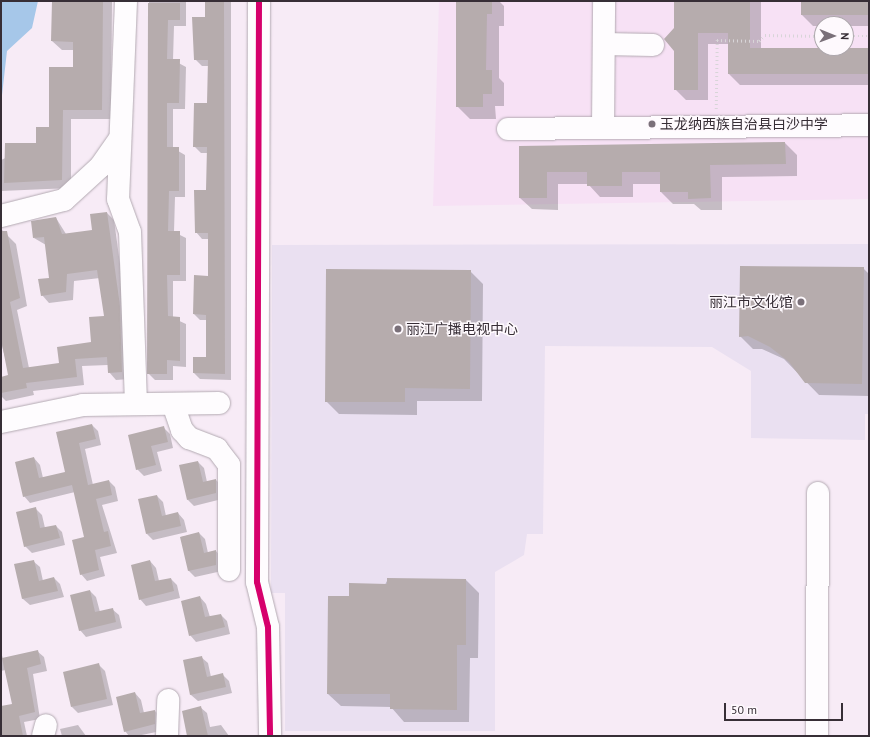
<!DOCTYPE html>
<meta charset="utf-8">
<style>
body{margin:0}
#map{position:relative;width:870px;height:737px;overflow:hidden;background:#f7ebf6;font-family:"PT Sans","Noto Sans SC",sans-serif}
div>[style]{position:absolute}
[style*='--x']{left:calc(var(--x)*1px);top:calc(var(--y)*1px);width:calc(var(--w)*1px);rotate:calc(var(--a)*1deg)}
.commercial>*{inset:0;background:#eae0f1}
.built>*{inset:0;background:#f7e1f5}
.water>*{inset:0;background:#a6c7e9}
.shadow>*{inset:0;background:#0003}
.building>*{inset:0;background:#b6acad}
.path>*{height:2.5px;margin-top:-1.25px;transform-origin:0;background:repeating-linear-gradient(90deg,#d8d5d8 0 1px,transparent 0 4px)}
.roads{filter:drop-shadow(0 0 1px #b3aab2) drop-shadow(0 0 1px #b3aab2)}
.minor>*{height:22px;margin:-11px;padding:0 11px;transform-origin:11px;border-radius:11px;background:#fefcfe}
.cycleway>*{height:6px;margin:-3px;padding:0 3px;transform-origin:3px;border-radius:3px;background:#d6006c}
.dots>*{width:11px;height:11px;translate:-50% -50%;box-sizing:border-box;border:2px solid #fef9fd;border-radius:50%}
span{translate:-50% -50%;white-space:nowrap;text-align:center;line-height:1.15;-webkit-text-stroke:3px #fef9fd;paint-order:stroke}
.poi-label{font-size:14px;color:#372e36}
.left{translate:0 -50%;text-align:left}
.right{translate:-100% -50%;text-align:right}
.frame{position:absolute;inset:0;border:2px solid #372e36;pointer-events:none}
.north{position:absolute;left:814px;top:16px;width:40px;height:40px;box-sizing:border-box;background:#fef9fd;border:1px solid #aea8ad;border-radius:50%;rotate:91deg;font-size:11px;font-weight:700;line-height:16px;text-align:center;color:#372e36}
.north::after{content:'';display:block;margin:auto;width:14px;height:18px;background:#7a7079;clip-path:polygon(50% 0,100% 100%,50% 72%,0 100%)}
.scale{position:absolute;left:724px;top:703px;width:119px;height:18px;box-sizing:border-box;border:2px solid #372e36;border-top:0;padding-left:5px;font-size:12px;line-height:14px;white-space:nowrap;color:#372e36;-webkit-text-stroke:3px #fef9fd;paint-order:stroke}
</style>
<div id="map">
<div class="commercial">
<i style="clip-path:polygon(869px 244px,869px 414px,865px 414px,865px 440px,751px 438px,751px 371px,712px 347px,545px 346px,543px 534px,527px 534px,524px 555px,495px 572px,495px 731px,285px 731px,285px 593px,271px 593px,272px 245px)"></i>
</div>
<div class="built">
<i style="clip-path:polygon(evenodd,439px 1px,869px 1px,869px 199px,433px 206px,439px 1px,822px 24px,846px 24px,846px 48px,822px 48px,822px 24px)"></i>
</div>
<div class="water">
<i style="clip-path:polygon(1px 1px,38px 1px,32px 28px,7px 51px,1px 104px)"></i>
</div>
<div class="shadow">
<i style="clip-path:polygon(78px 1px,112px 2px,111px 119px,71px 119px,71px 188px,1px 191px,1px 160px,37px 144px,50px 128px,74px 68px,74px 50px,62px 50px,52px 41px)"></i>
<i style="clip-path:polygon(149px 1px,186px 1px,186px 26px,174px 26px,173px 60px,186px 67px,185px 109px,173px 109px,173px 148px,185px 155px,185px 197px,175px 197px,174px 232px,186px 238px,186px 281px,173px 281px,173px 318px,186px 324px,186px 367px,173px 366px,173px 380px,155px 380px,148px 373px)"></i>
<i style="clip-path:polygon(206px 1px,231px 1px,231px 380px,200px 379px,194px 373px,207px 359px,207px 320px,200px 320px,194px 314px,209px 277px,209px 239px,202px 239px,196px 232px,207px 191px,208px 153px,201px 153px,194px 146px,208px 104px,208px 66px,202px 66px,195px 59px,206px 18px)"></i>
<i style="clip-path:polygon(457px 1px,499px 1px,504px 6px,504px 26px,499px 26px,499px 78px,504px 83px,504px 106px,495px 106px,496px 119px,470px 119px,457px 106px)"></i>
<i style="clip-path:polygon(675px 1px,761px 1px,761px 49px,869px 49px,869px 85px,740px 85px,729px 74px,729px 44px,708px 44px,708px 100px,686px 100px,675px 89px)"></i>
<i style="clip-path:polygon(802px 1px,869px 1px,869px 26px,813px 26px,802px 15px)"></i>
<i style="clip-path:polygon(785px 143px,797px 155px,797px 176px,722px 177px,722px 210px,701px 210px,694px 204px,673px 204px,661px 192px,661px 184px,633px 184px,633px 197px,600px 197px,588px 184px,558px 184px,558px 210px,532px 209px,520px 198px,520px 147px)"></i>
<i style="clip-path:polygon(107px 213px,114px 220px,127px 315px,130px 379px,116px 380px,109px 372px,108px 365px,82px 366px,84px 385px,33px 391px,34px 395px,6px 401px,1px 396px,1px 378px,10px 376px,1px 342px,1px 229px,16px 244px,27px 306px,17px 310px,29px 368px,60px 364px,93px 343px,105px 317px,100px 278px,74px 281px,73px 300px,49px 303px,42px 295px,50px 279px,46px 245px,34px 238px,56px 218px,66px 234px,93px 231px)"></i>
<i style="clip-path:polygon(863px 268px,869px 274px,869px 396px,819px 395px,784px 359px,762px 349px,753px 349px,740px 336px)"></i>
<i style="clip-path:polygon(470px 271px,483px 284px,482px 401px,417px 401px,417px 415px,339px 414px,326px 401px)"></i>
<i style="clip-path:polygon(92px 425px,98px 431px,101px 445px,85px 449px,93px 485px,109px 481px,115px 487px,118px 501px,102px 505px,117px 553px,100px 557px,105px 576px,87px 581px,81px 574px,85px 537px,75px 492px,30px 503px,24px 496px,34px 458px,40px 465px,43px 478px,66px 473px,57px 433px)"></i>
<i style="clip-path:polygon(164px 428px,170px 434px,173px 448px,157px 452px,162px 471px,144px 476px,137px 469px,130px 436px)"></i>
<i style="clip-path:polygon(198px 462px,204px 468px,207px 482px,216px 480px,222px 486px,222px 499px,194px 506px,188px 500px)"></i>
<i style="clip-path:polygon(157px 496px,163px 502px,166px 516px,178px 513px,184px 520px,187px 532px,153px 540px,147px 534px)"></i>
<i style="clip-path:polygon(35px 508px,42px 515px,45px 528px,56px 526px,62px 532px,65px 545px,32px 553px,25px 546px)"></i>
<i style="clip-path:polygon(199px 533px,205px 539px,208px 553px,216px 551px,222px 558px,222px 571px,195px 577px,189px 571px,181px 537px)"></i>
<i style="clip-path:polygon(33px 561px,40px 567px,43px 581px,54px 578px,60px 584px,64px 597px,30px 605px,23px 599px,16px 565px)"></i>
<i style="clip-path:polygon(150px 561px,156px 568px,159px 581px,171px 579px,177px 585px,180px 598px,146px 606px,140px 599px)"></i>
<i style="clip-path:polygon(388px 579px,466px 580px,479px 593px,478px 658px,470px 658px,469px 722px,404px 722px,391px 707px,341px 706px,328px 694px)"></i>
<i style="clip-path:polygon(90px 591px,96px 597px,100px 612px,112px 609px,119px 615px,122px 628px,86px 637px,80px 630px)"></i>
<i style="clip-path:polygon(200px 597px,206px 604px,210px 617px,221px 615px,227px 621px,230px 634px,196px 642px,190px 635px)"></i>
<i style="clip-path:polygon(37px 651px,44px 657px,47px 671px,33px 674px,40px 719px,24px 722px,27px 736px,3px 736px,1px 707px,14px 705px,5px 670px,1px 671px,1px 652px,3px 659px)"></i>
<i style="clip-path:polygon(201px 657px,208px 663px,211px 677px,222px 674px,229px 681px,232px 693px,198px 701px,191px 695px,184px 661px)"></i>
<i style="clip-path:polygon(98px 664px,105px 671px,113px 705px,78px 713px,72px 707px)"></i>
<i style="clip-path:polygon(135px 693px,141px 700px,144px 713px,155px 711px,161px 717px,161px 731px,137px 736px,129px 736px,125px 731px)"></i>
<i style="clip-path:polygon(200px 707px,207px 713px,210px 727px,221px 725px,229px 736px,188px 736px)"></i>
<i style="clip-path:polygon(78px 725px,86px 736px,62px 736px,60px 729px)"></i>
</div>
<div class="building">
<i style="clip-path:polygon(52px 1px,103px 1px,102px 110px,63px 110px,62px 180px,4px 183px,5px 143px,36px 143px,36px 127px,49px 127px,49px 67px,73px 67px,73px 42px,51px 41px)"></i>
<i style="clip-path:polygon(205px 1px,224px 1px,225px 374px,193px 373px,193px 357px,206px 357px,206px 315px,193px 314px,194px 275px,208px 276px,208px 233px,195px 233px,194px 190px,206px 190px,207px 147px,193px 147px,194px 103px,207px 103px,208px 60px,194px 60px,192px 17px,205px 17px)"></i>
<i style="clip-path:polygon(456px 1px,492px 1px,492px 14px,487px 14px,486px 70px,492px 70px,492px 94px,483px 94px,483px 107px,456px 107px)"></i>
<i style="clip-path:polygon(674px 1px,750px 1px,750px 48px,869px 48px,869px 74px,728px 74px,728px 33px,698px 33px,698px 90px,674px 90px,674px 51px,664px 39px,674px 28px)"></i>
<i style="clip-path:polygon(801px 1px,869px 1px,869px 15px,801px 15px)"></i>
<i style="clip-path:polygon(148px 3px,180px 3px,180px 20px,168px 20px,167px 59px,180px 59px,179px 103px,167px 103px,167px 147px,179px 147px,179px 191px,169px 191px,168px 231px,180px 231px,180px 275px,167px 275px,168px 316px,180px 317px,180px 361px,167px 360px,167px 374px,147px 374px)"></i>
<i style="clip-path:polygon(785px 142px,786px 164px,710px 165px,711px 198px,688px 199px,688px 192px,660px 192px,660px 172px,622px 172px,622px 186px,587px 186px,587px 172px,547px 172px,547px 198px,519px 198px,519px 146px)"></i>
<i style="clip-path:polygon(107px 212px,120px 306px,122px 372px,108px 373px,107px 357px,75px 359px,77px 377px,26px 383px,27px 388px,1px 393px,1px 377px,8px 375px,1px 339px,1px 231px,7px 231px,20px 298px,10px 302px,23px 368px,59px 363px,57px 347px,91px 342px,89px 317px,104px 316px,97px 270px,67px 274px,66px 292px,41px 296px,38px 279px,49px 278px,44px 237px,33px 238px,31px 221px,56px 217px,62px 234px,92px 230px,90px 214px)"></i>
<i style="clip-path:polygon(740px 266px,864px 267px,862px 384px,805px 383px,789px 362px,770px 347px,748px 336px,739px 337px)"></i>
<i style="clip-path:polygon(326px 269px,471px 270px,470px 389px,405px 388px,405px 402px,325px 402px)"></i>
<i style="clip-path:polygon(92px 424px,96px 439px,79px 443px,88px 485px,109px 480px,112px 495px,96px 499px,104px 532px,108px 531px,111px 546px,95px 550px,99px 570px,80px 575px,72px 540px,84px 537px,72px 485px,23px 497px,15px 462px,34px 457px,39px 478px,65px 472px,56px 432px)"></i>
<i style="clip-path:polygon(164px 426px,168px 442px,151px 446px,156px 465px,136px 470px,128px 435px)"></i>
<i style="clip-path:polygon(198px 461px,203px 482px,216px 479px,216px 493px,187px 500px,179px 465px)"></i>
<i style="clip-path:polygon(157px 495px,162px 516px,178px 512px,181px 526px,146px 534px,138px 499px)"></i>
<i style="clip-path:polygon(36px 507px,40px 528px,56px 525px,60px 538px,24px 547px,16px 512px)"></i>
<i style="clip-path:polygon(199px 532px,204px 553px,216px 550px,216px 565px,188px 571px,180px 537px)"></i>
<i style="clip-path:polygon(34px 560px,39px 581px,54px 577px,58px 591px,22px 599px,14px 564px)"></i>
<i style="clip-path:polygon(150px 560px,155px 581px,171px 578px,174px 591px,139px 600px,131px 565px)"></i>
<i style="clip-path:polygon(387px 578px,466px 579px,466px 645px,457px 645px,457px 710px,390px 709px,390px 694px,327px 694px,328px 596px,349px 596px,349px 583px,387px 584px)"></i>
<i style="clip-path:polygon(90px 590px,95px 612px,113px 608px,116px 622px,79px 631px,70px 595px)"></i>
<i style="clip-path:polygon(200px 596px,205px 617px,221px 614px,225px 627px,189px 636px,181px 601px)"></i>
<i style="clip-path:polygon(38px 650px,41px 664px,27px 668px,35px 712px,19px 716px,23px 736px,2px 736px,1px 706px,12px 704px,2px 658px)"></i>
<i style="clip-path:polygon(202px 656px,207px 677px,223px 673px,226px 687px,190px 695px,183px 660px)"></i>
<i style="clip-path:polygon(99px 663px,107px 699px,71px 707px,63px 672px)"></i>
<i style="clip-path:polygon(135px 692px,140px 713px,155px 710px,155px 724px,124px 732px,116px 697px)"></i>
<i style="clip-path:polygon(201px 706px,208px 736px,187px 736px,182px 711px)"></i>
</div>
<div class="path">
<i style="--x:846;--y:36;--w:23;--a:0"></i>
<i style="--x:716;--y:109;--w:69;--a:-89.2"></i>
<i style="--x:717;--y:40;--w:42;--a:1.4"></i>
<i style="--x:759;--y:41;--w:8;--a:-45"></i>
<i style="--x:765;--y:35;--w:57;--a:1"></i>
</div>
<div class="roads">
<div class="minor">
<i style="--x:126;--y:1;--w:198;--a:92.3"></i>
<i style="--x:118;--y:199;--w:35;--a:70"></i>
<i style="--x:130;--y:232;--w:172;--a:88"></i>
<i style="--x:259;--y:1;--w:581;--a:90.2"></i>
<i style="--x:257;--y:582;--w:46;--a:76.3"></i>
<i style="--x:268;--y:627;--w:109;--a:88.9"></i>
<i style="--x:604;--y:44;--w:49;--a:1.2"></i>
<i style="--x:603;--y:128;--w:127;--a:-89.5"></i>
<i style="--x:508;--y:129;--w:361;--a:-0.6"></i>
<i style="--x:1;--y:216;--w:65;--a:-14.3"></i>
<i style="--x:64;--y:200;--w:49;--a:-42.5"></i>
<i style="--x:100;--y:167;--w:35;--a:-55"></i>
<i style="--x:173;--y:404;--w:28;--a:71"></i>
<i style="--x:182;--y:430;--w:11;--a:49"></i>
<i style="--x:189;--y:438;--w:30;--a:21"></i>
<i style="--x:217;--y:449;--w:20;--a:53"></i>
<i style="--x:229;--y:465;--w:105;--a:90"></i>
<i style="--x:1;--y:422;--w:84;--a:-11.7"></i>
<i style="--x:83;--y:405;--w:136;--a:-0.8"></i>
<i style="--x:43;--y:736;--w:11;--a:-75"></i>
<i style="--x:167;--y:736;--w:36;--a:-88"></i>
<i style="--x:817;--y:736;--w:243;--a:-89.8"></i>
</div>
</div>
<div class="cycleway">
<i style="--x:259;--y:1;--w:581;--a:90.2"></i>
<i style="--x:257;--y:582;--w:46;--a:76.3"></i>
<i style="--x:268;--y:627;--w:109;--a:88.9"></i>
</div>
<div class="dots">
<i style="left:652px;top:124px;background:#7a7079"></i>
<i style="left:801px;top:302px;background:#7a7079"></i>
<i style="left:398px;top:329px;background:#7a7079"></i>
</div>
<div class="poi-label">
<span class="left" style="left:660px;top:124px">玉龙纳西族自治县白沙中学</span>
<span class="right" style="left:793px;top:302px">丽江市文化馆</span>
<span class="left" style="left:406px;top:329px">丽江广播电视中心</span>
</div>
<div class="frame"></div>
<div class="north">N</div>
<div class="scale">50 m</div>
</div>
